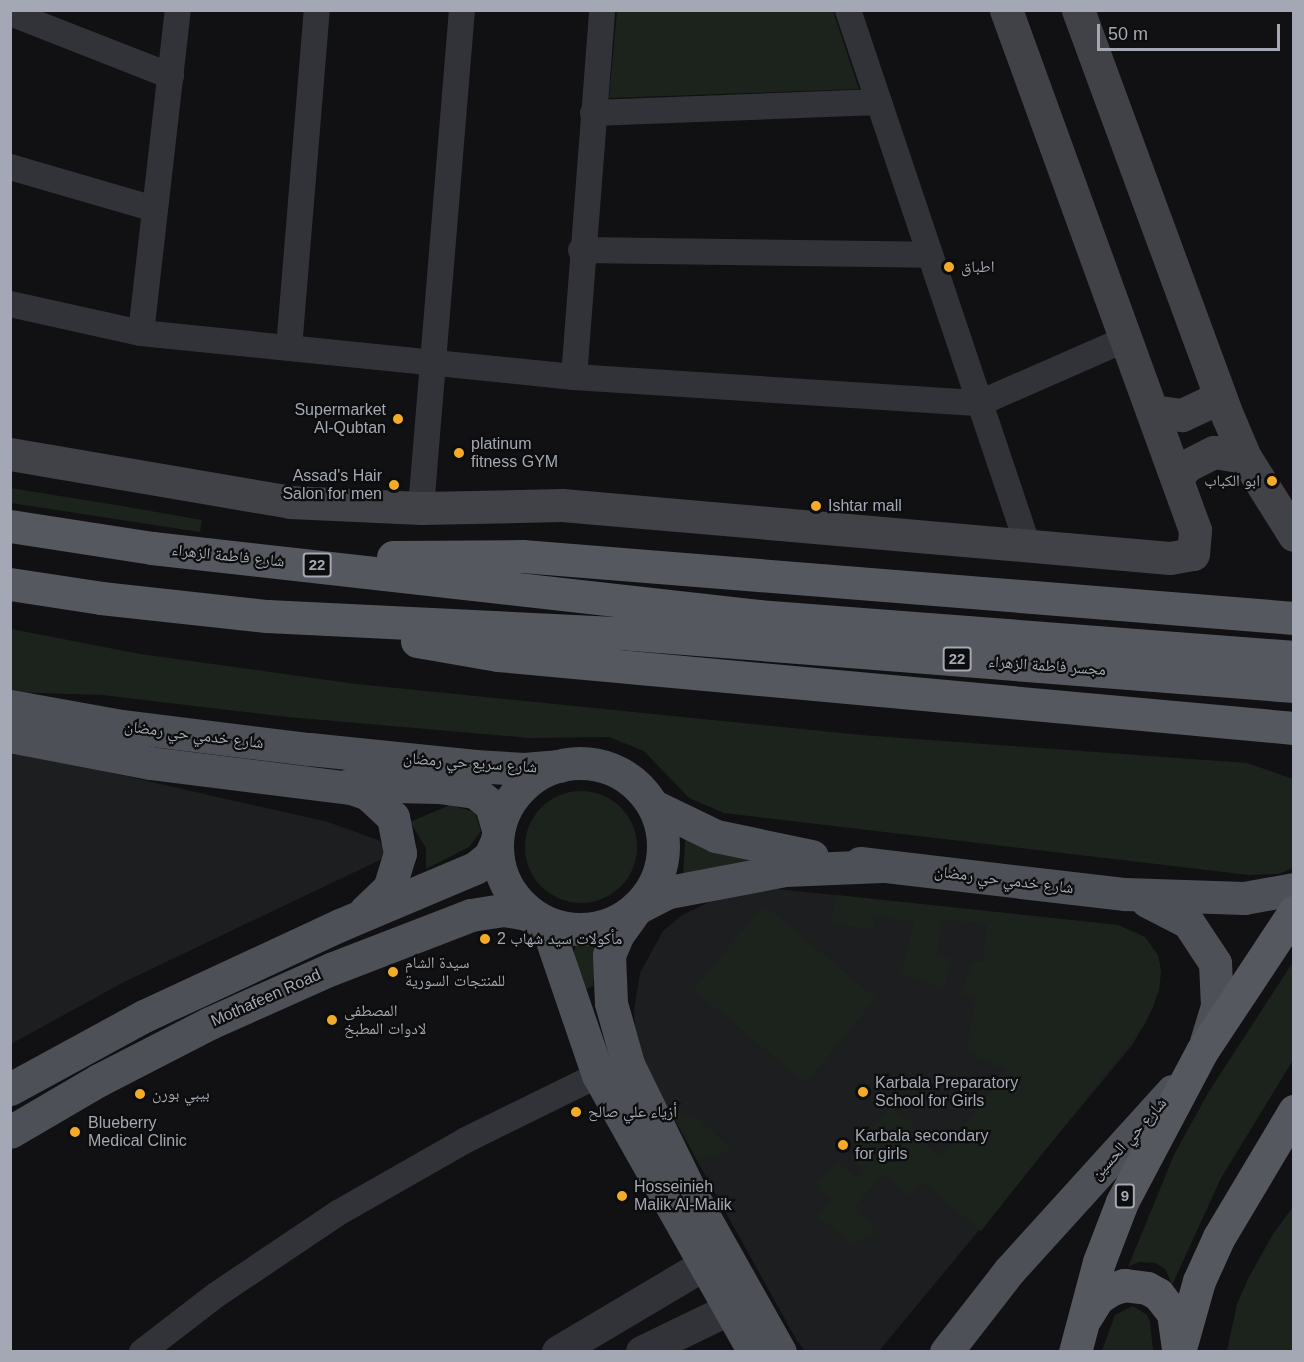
<!DOCTYPE html>
<meta charset="utf-8">
<style>
body{margin:0}
#map{position:relative;width:1304px;height:1362px;overflow:hidden;background:#111113;font-family:Helvetica,"Noto Naskh Arabic",sans-serif}
div>[style]{position:absolute}
[style*='--x']{left:calc(var(--x)*1px);top:calc(var(--y)*1px);width:calc(var(--w)*1px);rotate:calc(var(--a)*1deg)}
.built>*{inset:0;background:#1d1e20}
.green>*{inset:0;background:#1c231d}
.round{border-radius:50%}
.minor>*{height:26px;margin:-13px;padding:0 13px;transform-origin:13px;border-radius:13px;background:#323338}
.tertiary>*{height:32px;margin:-16px;padding:0 16px;transform-origin:16px;border-radius:16px;background:#323338}
.secondary>*{height:33px;margin:-16.5px;padding:0 16.5px;transform-origin:16.5px;border-radius:16.5px;background:#404248}
.primary>*{height:33px;margin:-16.5px;padding:0 16.5px;transform-origin:16.5px;border-radius:16.5px;background:#4e5057}
.primary>.ring{margin:-16.5px;padding:0;box-sizing:content-box;background:none;border:33px solid #4e5057;border-radius:50%}
.trunk>*{height:33px;margin:-16.5px;padding:0 16.5px;transform-origin:16.5px;border-radius:16.5px;background:#565860}
.dots>*{width:16px;height:16px;translate:-50% -50%;box-sizing:border-box;border:3px solid #0d0d0e;border-radius:50%}
span{translate:-50% -50%;white-space:nowrap;text-align:center;line-height:1.15;-webkit-text-stroke:4.5px #0d0d0e;paint-order:stroke}
.shield-label span{padding:2px 4px;background:#0d0d0e;border:2px solid;border-radius:4px;-webkit-text-stroke-width:0}
.shield-label{font-size:15px;color:#a3a8b4;font-weight:700}
.poi-label{font-size:16px;color:#a3a8b4}
.left{translate:0 -50%;text-align:left}
.right{translate:-100% -50%;text-align:right}
.street-label{font-size:16px;color:#a3a8b4}
.frame{position:absolute;inset:0;border:12px solid #a3a8b4;pointer-events:none}
.scale{position:absolute;left:1097px;top:24px;width:183px;height:27px;box-sizing:border-box;border:3px solid #a3a8b4;border-top:0;padding-left:8px;font-size:18px;line-height:21px;white-space:nowrap;color:#a3a8b4;-webkit-text-stroke:4px #0d0d0e;paint-order:stroke}
</style>
<div id="map">
<div class="built">
<i style="clip-path:polygon(11px 750px,328px 822px,378px 840px,384px 847px,382px 859px,122px 983px,11px 1044px)"></i>
<i style="clip-path:polygon(778px 889px,1118px 925px,1145px 937px,1160px 963px,1154px 1006px,1133px 1044px,879px 1351px,805px 1351px,797px 1341px,648px 1072px,636px 1040px,634px 1010px,640px 973px,663px 931px,682px 915px,724px 895px)"></i>
</div>
<div class="green">
<i style="clip-path:polygon(617px 11px,833px 11px,859px 89px,609px 98px)"></i>
<i style="clip-path:polygon(10px 488px,116px 505px,202px 520px,200px 532px,11px 503px)"></i>
<i style="clip-path:polygon(11px 629px,140px 654px,356px 684px,861px 735px,1247px 763px,1293px 779px,1293px 868px,1279px 874px,1249px 875px,724px 813px,689px 798px,644px 751px,609px 737px,530px 738px,288px 717px,102px 695px,11px 692px)"></i>
<i class="round" style="left:525px;top:791px;width:112px;height:112px"></i>
<i style="clip-path:polygon(450px 805px,475px 812px,481px 831px,469px 847px,426px 869px,426px 848px,410px 822px)"></i>
<i style="clip-path:polygon(685px 840px,770px 859px,683px 878px)"></i>
<i style="clip-path:polygon(836px 895px,1118px 925px,1145px 937px,1158px 955px,1161px 971px,1159px 991px,1145px 1024px,981px 1231px,922px 1182px,910px 1196px,883px 1174px,853px 1209px,871px 1224px,874px 1237px,858px 1240px,853px 1245px,818px 1217px,831px 1200px,816px 1187px,837px 1161px,857px 1178px,865px 1171px,849px 1157px,890px 1106px,915px 1125px,910px 1132px,941px 1158px,1006px 1071px,966px 1051px,976px 997px,962px 993px,972px 961px,983px 962px,987px 924px,941px 919px,937px 957px,953px 959px,944px 988px,901px 973px,914px 921px,874px 917px,873px 929px,831px 924px)"></i>
<i style="clip-path:polygon(764px 905px,876px 998px,806px 1083px,693px 990px)"></i>
<i style="clip-path:polygon(584px 941px,595px 948px,595px 967px,593px 986px,583px 990px,572px 958px,576px 945px)"></i>
<i style="clip-path:polygon(1293px 962px,1293px 1060px,1221px 1178px,1172px 1285px,1166px 1270px,1156px 1263px,1139px 1262px,1128px 1267px,1174px 1155px,1208px 1093px)"></i>
<i style="clip-path:polygon(676px 1112px,697px 1117px,732px 1150px,698px 1161px,673px 1115px)"></i>
<i style="clip-path:polygon(1293px 1207px,1293px 1351px,1227px 1351px,1237px 1304px,1248px 1279px,1273px 1234px)"></i>
<i style="clip-path:polygon(1133px 1306px,1147px 1315px,1150px 1322px,1153px 1351px,1102px 1351px,1115px 1315px)"></i>
</div>
<div class="minor">
<i style="--x:848;--y:10;--w:562;--a:71.44"></i>
<i style="--x:10;--y:13;--w:173;--a:21.4"></i>
<i style="--x:593;--y:113;--w:286;--a:-2.2"></i>
<i style="--x:10;--y:167;--w:151;--a:16.2"></i>
<i style="--x:581;--y:250;--w:349;--a:0.8"></i>
<i style="--x:10;--y:304;--w:134;--a:12.5"></i>
<i style="--x:141;--y:333;--w:435;--a:5.8"></i>
<i style="--x:574;--y:377;--w:407;--a:3.7"></i>
<i style="--x:980;--y:403;--w:159;--a:-23.7"></i>
<i style="--x:141;--y:333;--w:325;--a:-83.5"></i>
<i style="--x:289;--y:348;--w:339;--a:-85.3"></i>
<i style="--x:574;--y:377;--w:368;--a:-85.6"></i>
<i style="--x:421;--y:508;--w:500;--a:-85.3"></i>
<i style="--x:142;--y:1352;--w:93;--a:-37.6"></i>
<i style="--x:216;--y:1295;--w:147;--a:-33.9"></i>
<i style="--x:338;--y:1213;--w:147;--a:-29.7"></i>
<i style="--x:466;--y:1140;--w:147;--a:-26.2"></i>
</div>
<div class="tertiary">
<i style="--x:558;--y:1352;--w:194;--a:-30.7"></i>
<i style="--x:642;--y:1352;--w:119;--a:-25.9"></i>
</div>
<div class="secondary">
<i style="--x:1078;--y:10;--w:434;--a:69.8"></i>
<i style="--x:1228;--y:417;--w:43;--a:67"></i>
<i style="--x:1245;--y:457;--w:92;--a:57.9"></i>
<i style="--x:1152;--y:411;--w:30;--a:8"></i>
<i style="--x:1182;--y:415;--w:29;--a:-25"></i>
<i style="--x:1208;--y:403;--w:15;--a:-48"></i>
<i style="--x:10;--y:454;--w:284;--a:9.7"></i>
<i style="--x:290;--y:502;--w:131;--a:2.6"></i>
<i style="--x:421;--y:508;--w:141;--a:-1.2"></i>
<i style="--x:562;--y:505;--w:610;--a:4.98"></i>
<i style="--x:1170;--y:558;--w:23;--a:-10"></i>
<i style="--x:1193;--y:554;--w:24;--a:-85"></i>
<i style="--x:1195;--y:530;--w:553;--a:-109.97"></i>
<i style="--x:1177;--y:479;--w:16;--a:-55"></i>
<i style="--x:1186;--y:466;--w:31;--a:-27"></i>
<i style="--x:1214;--y:452;--w:31;--a:9"></i>
</div>
<div class="primary">
<i style="--x:10;--y:706;--w:113;--a:10.2"></i>
<i style="--x:121;--y:726;--w:189;--a:7"></i>
<i style="--x:309;--y:749;--w:167;--a:5.8"></i>
<i style="--x:475;--y:766;--w:49;--a:3.5"></i>
<i style="--x:524;--y:769;--w:36;--a:-5"></i>
<i style="--x:10;--y:736;--w:143;--a:10.9"></i>
<i style="--x:150;--y:763;--w:203;--a:7.1"></i>
<i style="--x:351;--y:788;--w:18;--a:19"></i>
<i style="--x:368;--y:794;--w:34;--a:43"></i>
<i style="--x:393;--y:817;--w:37;--a:79"></i>
<i style="--x:400;--y:853;--w:37;--a:107"></i>
<i style="--x:389;--y:888;--w:33;--a:136"></i>
<i class="ring" style="left:497px;top:763px;width:133px;height:133px"></i>
<i style="--x:349;--y:785;--w:90;--a:1.3"></i>
<i style="--x:439;--y:787;--w:36;--a:8"></i>
<i style="--x:475;--y:792;--w:21;--a:39"></i>
<i style="--x:491;--y:805;--w:25;--a:74"></i>
<i style="--x:654;--y:806;--w:69;--a:25.8"></i>
<i style="--x:716;--y:836;--w:98;--a:11.8"></i>
<i style="--x:860;--y:863;--w:267;--a:6.7"></i>
<i style="--x:1125;--y:894;--w:119;--a:1.9"></i>
<i style="--x:1244;--y:898;--w:51;--a:-10.2"></i>
<i style="--x:1147;--y:901;--w:46;--a:27.1"></i>
<i style="--x:1188;--y:922;--w:49;--a:56.6"></i>
<i style="--x:1215;--y:963;--w:43;--a:87.3"></i>
<i style="--x:1217;--y:1006;--w:37;--a:107"></i>
<i style="--x:10;--y:1089;--w:153;--a:-28.6"></i>
<i style="--x:144;--y:1016;--w:216;--a:-24.9"></i>
<i style="--x:340;--y:925;--w:147;--a:-22.9"></i>
<i style="--x:475;--y:868;--w:19;--a:-39"></i>
<i style="--x:490;--y:856;--w:17;--a:-66"></i>
<i style="--x:10;--y:1132;--w:103;--a:-30.3"></i>
<i style="--x:99;--y:1080;--w:125;--a:-27.2"></i>
<i style="--x:210;--y:1023;--w:133;--a:-24.1"></i>
<i style="--x:331;--y:969;--w:150;--a:-21.1"></i>
<i style="--x:471;--y:915;--w:33;--a:-9"></i>
<i style="--x:504;--y:910;--w:22;--a:10"></i>
<i style="--x:526;--y:914;--w:11;--a:22"></i>
<i style="--x:536;--y:918;--w:16;--a:43"></i>
<i style="--x:548;--y:929;--w:154;--a:71.1"></i>
<i style="--x:598;--y:1075;--w:318;--a:60.6"></i>
<i style="--x:780;--y:1352;--w:176;--a:-119.3"></i>
<i style="--x:694;--y:1199;--w:150;--a:-116.1"></i>
<i style="--x:628;--y:1064;--w:63;--a:-105.6"></i>
<i style="--x:611;--y:1003;--w:48;--a:-92.4"></i>
<i style="--x:609;--y:955;--w:23;--a:-67"></i>
<i style="--x:618;--y:934;--w:32;--a:-54"></i>
<i style="--x:637;--y:908;--w:36;--a:-27"></i>
<i style="--x:669;--y:892;--w:118;--a:-10.7"></i>
<i style="--x:785;--y:870;--w:97;--a:-2.4"></i>
<i style="--x:946;--y:1352;--w:103;--a:-52.1"></i>
<i style="--x:1009;--y:1271;--w:243;--a:-47.8"></i>
</div>
<div class="trunk">
<i style="--x:10;--y:526;--w:144;--a:8.8"></i>
<i style="--x:152;--y:548;--w:610;--a:6.4"></i>
<i style="--x:758;--y:616;--w:538;--a:4.37"></i>
<i style="--x:393;--y:557;--w:129;--a:-0.4"></i>
<i style="--x:522;--y:556;--w:774;--a:4.59"></i>
<i style="--x:10;--y:584;--w:92;--a:8.7"></i>
<i style="--x:101;--y:598;--w:167;--a:6.2"></i>
<i style="--x:267;--y:616;--w:353;--a:2.8"></i>
<i style="--x:620;--y:633;--w:676;--a:4.5"></i>
<i style="--x:417;--y:641;--w:82;--a:9.8"></i>
<i style="--x:498;--y:655;--w:799;--a:5.24"></i>
<i style="--x:1086;--y:1317;--w:22;--a:-58"></i>
<i style="--x:1098;--y:1298;--w:17;--a:-33"></i>
<i style="--x:1112;--y:1289;--w:13;--a:-18"></i>
<i style="--x:1124;--y:1285;--w:23;--a:7"></i>
<i style="--x:1147;--y:1288;--w:13;--a:29"></i>
<i style="--x:1158;--y:1294;--w:24;--a:52"></i>
<i style="--x:1173;--y:1313;--w:34;--a:82"></i>
<i style="--x:1075;--y:1352;--w:93;--a:-75.1"></i>
<i style="--x:1099;--y:1262;--w:64;--a:-69"></i>
<i style="--x:1122;--y:1202;--w:171;--a:-62.1"></i>
<i style="--x:1202;--y:1051;--w:167;--a:-56.5"></i>
<i style="--x:1179;--y:1352;--w:74;--a:-74.3"></i>
<i style="--x:1199;--y:1281;--w:48;--a:-65.6"></i>
<i style="--x:1219;--y:1237;--w:147;--a:-59.2"></i>
</div>
<div class="dots">
<i style="left:949px;top:267px;background:#f4ac28"></i>
<i style="left:398px;top:419px;background:#f4ac28"></i>
<i style="left:459px;top:453px;background:#f4ac28"></i>
<i style="left:1272px;top:481px;background:#f4ac28"></i>
<i style="left:394px;top:485px;background:#f4ac28"></i>
<i style="left:816px;top:506px;background:#f4ac28"></i>
<i style="left:485px;top:939px;background:#f4ac28"></i>
<i style="left:393px;top:972px;background:#f4ac28"></i>
<i style="left:332px;top:1020px;background:#f4ac28"></i>
<i style="left:863px;top:1092px;background:#f4ac28"></i>
<i style="left:140px;top:1094px;background:#f4ac28"></i>
<i style="left:576px;top:1112px;background:#f4ac28"></i>
<i style="left:75px;top:1132px;background:#f4ac28"></i>
<i style="left:843px;top:1145px;background:#f4ac28"></i>
<i style="left:622px;top:1196px;background:#f4ac28"></i>
</div>
<div class="shield-label">
<span style="left:317px;top:565px">22</span>
<span style="left:957px;top:659px">22</span>
<span style="left:1125px;top:1196px">9</span>
</div>
<div class="poi-label">
<span class="left" style="left:961px;top:267px">اطباق</span>
<span class="right" style="left:386px;top:419px">Supermarket<br>Al-Qubtan</span>
<span class="left" style="left:471px;top:453px">platinum<br>fitness GYM</span>
<span class="right" style="left:382px;top:485px">Assad's Hair<br>Salon for men</span>
<span class="right" style="left:1260px;top:481px">ابو الكباب</span>
<span class="left" style="left:828px;top:506px">Ishtar mall</span>
<span class="left" style="left:497px;top:939px">مأكولات سيد شهاب 2</span>
<span class="left" style="left:405px;top:972px">سيدة الشام<br>للمنتجات السورية</span>
<span class="left" style="left:344px;top:1020px">المصطفى<br>لادوات المطبخ</span>
<span class="left" style="left:875px;top:1092px">Karbala Preparatory<br>School for Girls</span>
<span class="left" style="left:152px;top:1094px">بيبي بورن</span>
<span class="left" style="left:588px;top:1112px">أزياء علي صالح</span>
<span class="left" style="left:88px;top:1132px">Blueberry<br>Medical Clinic</span>
<span class="left" style="left:855px;top:1145px">Karbala secondary<br>for girls</span>
<span class="left" style="left:634px;top:1196px">Hosseinieh<br>Malik Al-Malik</span>
</div>
<div class="street-label">
<span style="left:228px;top:556px;rotate:6deg">شارع فاطمة الزهراء</span>
<span style="left:1047px;top:666px;rotate:4deg">مجسر فاطمة الزهراء</span>
<span style="left:194px;top:735px;rotate:7deg">شارع خدمي حي رمضان</span>
<span style="left:470px;top:763px;rotate:4deg">شارع سريع حي رمضان</span>
<span style="left:1004px;top:880px;rotate:7deg">شارع خدمي حي رمضان</span>
<span style="left:266px;top:998px;rotate:-24deg">Mothafeen Road</span>
<span style="left:1129px;top:1139px;rotate:-48deg">شارع حي الحسين</span>
</div>
<div class="frame"></div>
<div class="scale">50 m</div>
</div>
